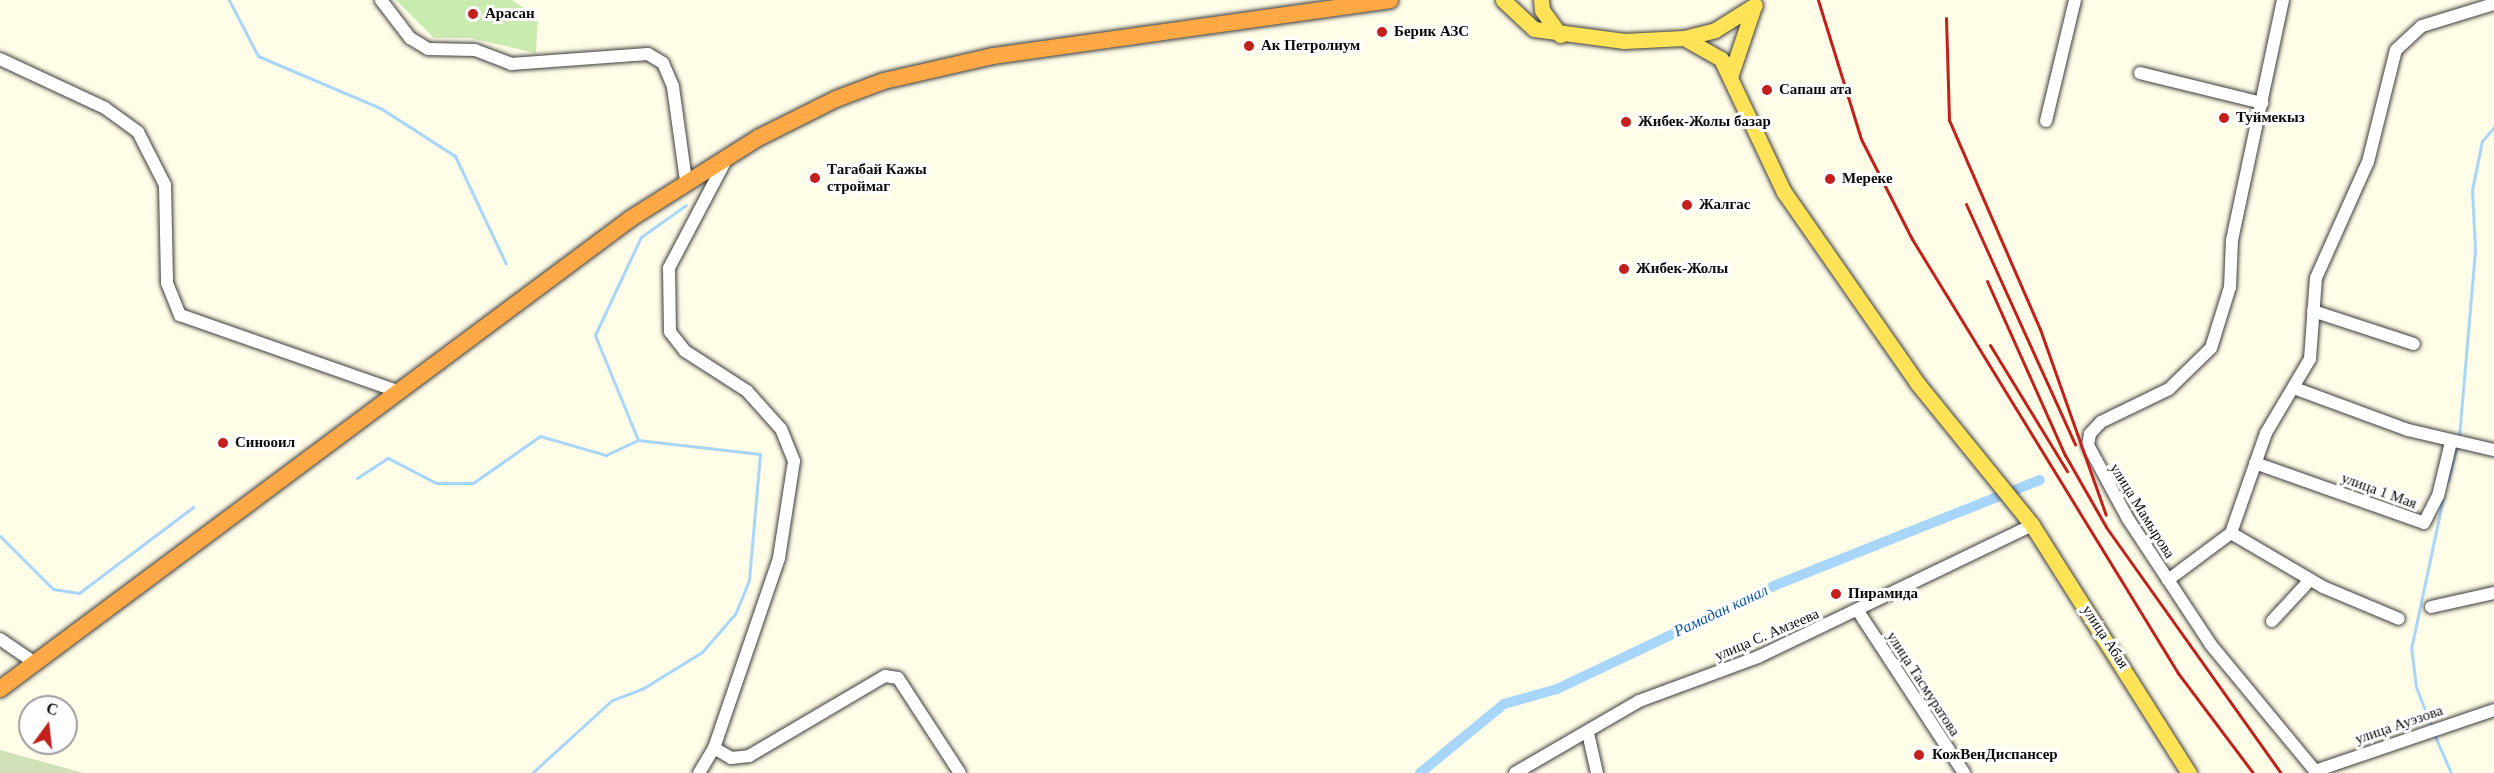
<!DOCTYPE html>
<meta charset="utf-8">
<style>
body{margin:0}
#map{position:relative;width:2494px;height:773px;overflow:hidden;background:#fffce7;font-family:"Times New Roman",serif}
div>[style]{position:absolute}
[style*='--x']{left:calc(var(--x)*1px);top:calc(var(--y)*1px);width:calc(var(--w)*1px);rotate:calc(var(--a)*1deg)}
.green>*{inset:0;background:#c9ebaf}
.cemetery>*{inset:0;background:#d0e1b9}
.stream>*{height:3px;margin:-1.5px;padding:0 1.5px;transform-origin:1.5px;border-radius:1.5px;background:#a8d5fa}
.canal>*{height:10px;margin:-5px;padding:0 5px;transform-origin:5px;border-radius:5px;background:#a8d5fa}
.roads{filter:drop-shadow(0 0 2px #3d3d3d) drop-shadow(0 0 2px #3d3d3d)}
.minor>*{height:12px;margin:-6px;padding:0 6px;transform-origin:6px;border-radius:6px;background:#fff}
.major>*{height:15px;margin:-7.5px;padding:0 7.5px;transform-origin:7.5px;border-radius:7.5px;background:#ffe357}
.highway>*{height:16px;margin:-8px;padding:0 8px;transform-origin:8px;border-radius:8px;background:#fea946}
.rail>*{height:3px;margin:-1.5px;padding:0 1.5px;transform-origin:1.5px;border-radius:1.5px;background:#c1201b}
.dots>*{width:16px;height:16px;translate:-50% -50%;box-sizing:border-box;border:3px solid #fff;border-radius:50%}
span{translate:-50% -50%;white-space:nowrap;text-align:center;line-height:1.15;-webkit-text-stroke:6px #fff;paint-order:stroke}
.poi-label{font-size:15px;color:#0a0a0a;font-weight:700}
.left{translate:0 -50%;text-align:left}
.street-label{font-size:15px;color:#0a0a0a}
.water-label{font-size:16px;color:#0e55a2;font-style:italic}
.north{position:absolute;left:18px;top:695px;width:60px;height:60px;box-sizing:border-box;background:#fff;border:2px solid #9d9d9d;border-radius:50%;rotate:15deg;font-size:16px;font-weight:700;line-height:24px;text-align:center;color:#0a0a0a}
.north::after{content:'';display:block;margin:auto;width:21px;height:27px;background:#c1201b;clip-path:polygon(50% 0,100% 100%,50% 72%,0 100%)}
</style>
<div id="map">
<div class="green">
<i style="clip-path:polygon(396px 0,512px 0,538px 18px,536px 53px,470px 38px,434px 38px)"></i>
</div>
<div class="cemetery">
<i style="clip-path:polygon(0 750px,84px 773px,0 773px)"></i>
</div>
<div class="stream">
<i style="--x:229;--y:0;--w:63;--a:62.6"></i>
<i style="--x:258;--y:56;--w:135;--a:23.1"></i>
<i style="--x:382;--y:109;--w:87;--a:32.8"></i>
<i style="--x:455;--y:156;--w:119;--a:64.7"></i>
<i style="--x:2459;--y:437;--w:189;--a:-85.1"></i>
<i style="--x:2475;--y:249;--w:59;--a:-92.9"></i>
<i style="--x:2472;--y:190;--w:50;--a:-78.5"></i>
<i style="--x:2482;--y:141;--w:18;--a:-49"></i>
<i style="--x:638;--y:440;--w:113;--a:-112.3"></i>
<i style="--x:595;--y:335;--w:108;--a:-64.9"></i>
<i style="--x:641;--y:237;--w:55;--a:-35.4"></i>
<i style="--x:357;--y:478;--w:37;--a:-33"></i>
<i style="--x:388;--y:458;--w:54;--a:27.5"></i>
<i style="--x:436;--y:483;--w:37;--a:0"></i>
<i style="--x:473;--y:483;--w:82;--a:-35"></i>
<i style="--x:540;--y:436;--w:69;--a:16.1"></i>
<i style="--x:606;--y:455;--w:35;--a:-25"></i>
<i style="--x:638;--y:440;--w:123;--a:6.5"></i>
<i style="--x:760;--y:454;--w:126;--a:95"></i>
<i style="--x:749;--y:580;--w:37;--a:112"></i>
<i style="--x:735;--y:614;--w:50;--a:131"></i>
<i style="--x:702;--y:652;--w:68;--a:148.2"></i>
<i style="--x:644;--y:688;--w:34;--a:159"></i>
<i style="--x:612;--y:700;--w:108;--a:137.6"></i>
<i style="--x:2448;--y:481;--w:36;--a:-76"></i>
<i style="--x:0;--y:536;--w:75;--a:45"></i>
<i style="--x:53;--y:589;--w:26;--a:9"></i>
<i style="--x:79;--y:593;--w:143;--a:-37"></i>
<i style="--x:2432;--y:728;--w:44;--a:-111.3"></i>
<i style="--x:2416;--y:687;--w:38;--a:-97"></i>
<i style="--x:2411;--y:649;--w:154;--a:-78"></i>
<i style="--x:2434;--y:734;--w:43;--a:66.4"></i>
</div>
<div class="canal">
<i style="--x:1420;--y:773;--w:109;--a:-39.4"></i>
<i style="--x:1504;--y:704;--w:55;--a:-15.8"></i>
<i style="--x:1557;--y:689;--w:242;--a:-25.4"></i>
<i style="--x:1776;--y:585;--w:284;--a:-21.7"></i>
</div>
<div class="roads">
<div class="minor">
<i style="--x:381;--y:0;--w:48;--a:52.7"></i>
<i style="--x:410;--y:38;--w:21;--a:31"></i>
<i style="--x:428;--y:49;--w:47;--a:1.2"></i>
<i style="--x:475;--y:50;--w:39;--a:21"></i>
<i style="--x:511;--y:64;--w:137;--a:-4.2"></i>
<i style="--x:648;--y:54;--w:17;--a:31"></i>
<i style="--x:663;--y:63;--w:26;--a:67"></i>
<i style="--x:673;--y:87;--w:95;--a:82.1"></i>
<i style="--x:2283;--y:0;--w:245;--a:102"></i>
<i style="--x:2232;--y:240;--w:47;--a:92.4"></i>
<i style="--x:2230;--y:287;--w:64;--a:107.3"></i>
<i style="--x:2211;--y:348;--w:59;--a:135.7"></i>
<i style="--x:2169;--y:389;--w:76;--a:154.1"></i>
<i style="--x:2101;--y:422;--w:16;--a:133"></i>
<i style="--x:2090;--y:434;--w:11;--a:100"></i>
<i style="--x:2088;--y:445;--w:84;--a:61.6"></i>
<i style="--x:2128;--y:519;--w:151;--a:56.6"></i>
<i style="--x:2211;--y:645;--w:166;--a:50.4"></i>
<i style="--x:0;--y:59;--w:116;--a:25"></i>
<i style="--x:105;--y:108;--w:41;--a:36"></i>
<i style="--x:138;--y:132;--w:59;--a:63"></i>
<i style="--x:165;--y:185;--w:98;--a:88.8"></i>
<i style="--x:167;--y:283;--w:35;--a:68"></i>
<i style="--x:180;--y:315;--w:233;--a:19.3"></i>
<i style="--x:2140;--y:73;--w:126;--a:13.8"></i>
<i style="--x:2046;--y:121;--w:124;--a:-76.5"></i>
<i style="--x:2313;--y:311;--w:106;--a:18.1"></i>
<i style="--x:2294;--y:388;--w:121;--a:20.2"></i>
<i style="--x:2408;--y:430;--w:88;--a:13.1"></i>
<i style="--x:2255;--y:463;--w:179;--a:19.5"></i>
<i style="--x:2424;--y:523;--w:30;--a:-63"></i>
<i style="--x:2438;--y:496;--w:56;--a:-76.5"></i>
<i style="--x:2231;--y:533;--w:107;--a:30.4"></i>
<i style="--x:2323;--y:587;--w:82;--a:22.8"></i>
<i style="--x:2168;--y:580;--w:79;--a:-36.7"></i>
<i style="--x:2231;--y:533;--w:106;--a:-70.7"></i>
<i style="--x:2266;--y:433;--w:86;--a:-59.3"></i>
<i style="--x:2310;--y:359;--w:81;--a:-85.8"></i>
<i style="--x:2316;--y:278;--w:127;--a:-65.9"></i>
<i style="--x:2368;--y:162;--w:115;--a:-76"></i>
<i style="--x:2396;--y:50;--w:35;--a:-43"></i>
<i style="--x:2422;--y:26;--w:75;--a:-17"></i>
<i style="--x:2431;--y:607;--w:65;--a:-12.5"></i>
<i style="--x:1858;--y:611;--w:194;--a:56.8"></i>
<i style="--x:2272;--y:621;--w:56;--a:-47.2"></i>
<i style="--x:0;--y:639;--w:42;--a:34.4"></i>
<i style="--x:1588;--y:733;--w:41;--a:77.3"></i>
<i style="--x:714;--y:748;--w:20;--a:30"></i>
<i style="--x:731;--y:758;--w:18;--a:-6"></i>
<i style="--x:749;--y:756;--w:158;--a:-30.5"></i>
<i style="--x:885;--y:676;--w:13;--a:9"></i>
<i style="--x:898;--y:678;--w:113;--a:56.9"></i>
<i style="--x:2315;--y:771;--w:189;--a:-18.8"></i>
<i style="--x:699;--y:773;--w:29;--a:-59"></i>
<i style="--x:714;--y:748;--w:201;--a:-71.1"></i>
<i style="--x:779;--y:558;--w:98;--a:-81.2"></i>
<i style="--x:794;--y:461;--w:35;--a:-112"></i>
<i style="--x:781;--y:429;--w:51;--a:-131.8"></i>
<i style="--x:747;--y:391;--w:74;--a:-147.2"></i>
<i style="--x:685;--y:351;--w:24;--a:-128"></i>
<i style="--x:670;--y:332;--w:64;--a:-90.9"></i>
<i style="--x:669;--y:268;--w:127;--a:-62.2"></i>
<i style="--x:1515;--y:773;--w:143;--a:-30.1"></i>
<i style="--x:1639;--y:701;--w:127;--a:-20.3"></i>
<i style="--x:1758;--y:657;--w:304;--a:-25.7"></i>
</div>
<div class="major">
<i style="--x:1503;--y:0;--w:42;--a:43.1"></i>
<i style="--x:1534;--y:29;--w:91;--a:7.6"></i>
<i style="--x:1624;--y:41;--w:60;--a:-2.9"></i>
<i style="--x:1684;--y:38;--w:32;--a:-14"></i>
<i style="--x:1715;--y:30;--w:47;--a:-32"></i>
<i style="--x:1541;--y:0;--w:10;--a:84"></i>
<i style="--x:1542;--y:10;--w:31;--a:54"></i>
<i style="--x:1684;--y:38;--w:43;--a:29.6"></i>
<i style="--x:1721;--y:59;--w:147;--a:64.7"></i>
<i style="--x:1784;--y:192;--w:234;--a:55.1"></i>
<i style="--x:1918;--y:384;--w:181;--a:51"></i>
<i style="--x:2032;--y:525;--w:294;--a:57.7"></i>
<i style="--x:1730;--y:77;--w:75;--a:-71.3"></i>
</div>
<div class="highway">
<i style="--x:0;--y:689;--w:786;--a:-36.72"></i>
<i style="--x:630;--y:219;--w:151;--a:-32.3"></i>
<i style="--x:758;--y:138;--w:87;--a:-26.6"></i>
<i style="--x:836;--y:99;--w:51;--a:-20.6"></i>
<i style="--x:884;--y:81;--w:112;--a:-12.9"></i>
<i style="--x:993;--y:56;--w:401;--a:-8"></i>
</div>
</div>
<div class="rail">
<i style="--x:1818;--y:0;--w:145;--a:72.8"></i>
<i style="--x:1861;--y:139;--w:112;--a:63"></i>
<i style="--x:1912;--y:239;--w:509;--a:58.5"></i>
<i style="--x:2178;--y:673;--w:125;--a:53.1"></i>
<i style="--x:1946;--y:18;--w:102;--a:88.3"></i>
<i style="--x:1949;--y:120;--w:228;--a:66.5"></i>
<i style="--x:2040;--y:329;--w:197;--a:70.5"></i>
<i style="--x:1966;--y:204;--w:264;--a:65.6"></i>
<i style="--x:1987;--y:281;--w:191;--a:65.9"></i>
<i style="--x:2065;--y:455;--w:83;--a:60.3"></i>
<i style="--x:2106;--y:527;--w:302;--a:54.6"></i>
<i style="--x:1990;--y:345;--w:148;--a:58.6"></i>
</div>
<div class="dots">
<i style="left:473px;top:14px;background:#c1201b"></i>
<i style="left:1382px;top:32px;background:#c1201b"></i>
<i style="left:1249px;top:46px;background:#c1201b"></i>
<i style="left:1767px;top:90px;background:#c1201b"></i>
<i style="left:2224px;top:118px;background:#c1201b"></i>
<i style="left:1626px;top:122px;background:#c1201b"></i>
<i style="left:815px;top:178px;background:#c1201b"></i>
<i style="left:1830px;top:179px;background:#c1201b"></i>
<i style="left:1687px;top:205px;background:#c1201b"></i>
<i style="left:1624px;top:269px;background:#c1201b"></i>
<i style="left:223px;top:443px;background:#c1201b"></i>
<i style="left:1836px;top:594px;background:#c1201b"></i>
<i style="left:1919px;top:755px;background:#c1201b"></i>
</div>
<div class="poi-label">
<span class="left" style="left:485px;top:14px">Арасан</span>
<span class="left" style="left:1394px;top:32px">Берик АЗС</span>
<span class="left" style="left:1261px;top:46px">Ак Петролиум</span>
<span class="left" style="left:1779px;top:90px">Сапаш ата</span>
<span class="left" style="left:2236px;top:118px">Туймекыз</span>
<span class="left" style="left:1638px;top:122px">Жибек-Жолы базар</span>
<span class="left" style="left:827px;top:178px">Тагабай Кажы<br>строймаг</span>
<span class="left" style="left:1842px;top:179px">Мереке</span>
<span class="left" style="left:1699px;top:205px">Жалгас</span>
<span class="left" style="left:1636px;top:269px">Жибек-Жолы</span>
<span class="left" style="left:235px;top:443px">Синооил</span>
<span class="left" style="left:1848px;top:594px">Пирамида</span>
<span class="left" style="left:1932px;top:755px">КожВенДиспансер</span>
</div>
<div class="street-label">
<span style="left:2379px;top:491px;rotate:20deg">улица 1 Мая</span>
<span style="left:2142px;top:511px;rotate:58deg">улица Мамырова</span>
<span style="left:1767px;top:635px;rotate:-23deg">улица С. Амзеева</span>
<span style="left:2105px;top:637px;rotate:57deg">улица Абая</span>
<span style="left:1923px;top:684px;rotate:57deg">улица Тасмуратова</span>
<span style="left:2399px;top:725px;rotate:-19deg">улица Ауэзова</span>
</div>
<div class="water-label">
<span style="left:1721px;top:611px;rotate:-25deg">Рамадан канал</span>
</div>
<div class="north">С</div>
</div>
